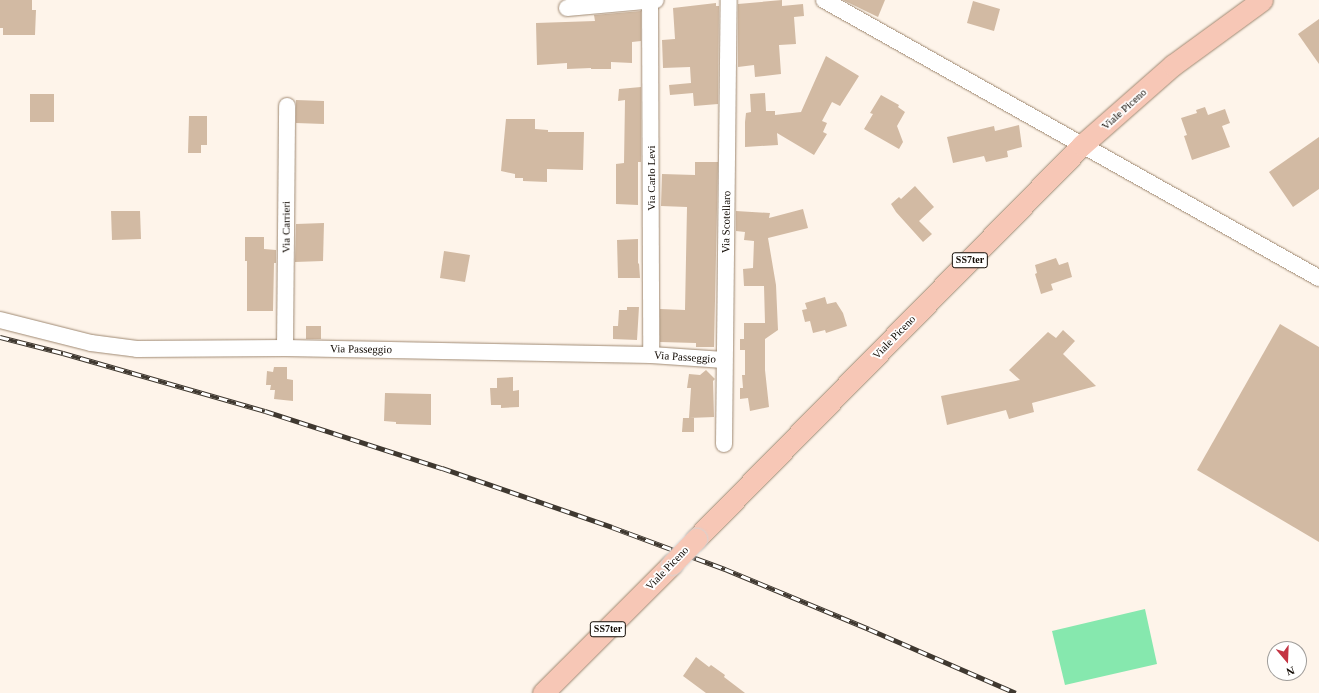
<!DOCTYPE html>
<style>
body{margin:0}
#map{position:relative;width:1319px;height:693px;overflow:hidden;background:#fef4ea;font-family:"Times New Roman",serif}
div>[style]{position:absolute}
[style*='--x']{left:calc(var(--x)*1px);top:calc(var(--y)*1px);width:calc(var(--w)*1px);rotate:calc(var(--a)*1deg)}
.green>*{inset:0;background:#86e8ae}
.building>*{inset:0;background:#d2baa3}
.roads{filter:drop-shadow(0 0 1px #9f8972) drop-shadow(0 0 1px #9f8972)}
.minor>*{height:16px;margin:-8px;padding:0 8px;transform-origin:8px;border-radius:8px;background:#fff}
.major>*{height:21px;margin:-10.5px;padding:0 10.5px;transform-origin:10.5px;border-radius:10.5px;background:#f7c7b6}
.rail>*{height:4.5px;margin-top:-2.25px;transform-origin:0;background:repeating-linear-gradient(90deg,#fff 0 9px,#3f3830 0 18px);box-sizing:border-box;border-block:1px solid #3f3830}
.bridges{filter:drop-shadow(0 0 1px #d4d3d2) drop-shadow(0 0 1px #d4d3d2)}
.major-bridge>*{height:21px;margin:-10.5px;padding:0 10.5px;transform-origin:10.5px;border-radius:10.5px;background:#f7c7b6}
span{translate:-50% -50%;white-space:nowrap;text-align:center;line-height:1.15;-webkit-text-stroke:3.5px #fff;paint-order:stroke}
.shield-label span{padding:1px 3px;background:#fff;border:1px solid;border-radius:3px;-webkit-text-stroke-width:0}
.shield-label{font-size:10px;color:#110a03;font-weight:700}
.street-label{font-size:11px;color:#110a03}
.north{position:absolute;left:1267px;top:641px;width:40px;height:40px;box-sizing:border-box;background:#fff;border:1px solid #a09d9a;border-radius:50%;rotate:161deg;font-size:11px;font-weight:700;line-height:16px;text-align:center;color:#110a03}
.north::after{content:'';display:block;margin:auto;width:14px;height:18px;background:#c43443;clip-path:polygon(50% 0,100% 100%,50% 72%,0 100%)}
</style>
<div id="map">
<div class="green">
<i style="clip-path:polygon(1145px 609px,1157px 664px,1065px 685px,1052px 631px)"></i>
</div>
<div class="building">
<i style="clip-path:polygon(0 0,32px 0,32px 10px,36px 10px,35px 35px,3px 35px,3px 28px,0 28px)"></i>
<i style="clip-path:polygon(782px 0,782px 6px,803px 4px,804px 16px,794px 17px,796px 44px,779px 45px,781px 74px,755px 77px,754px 65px,738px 67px,738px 4px)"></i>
<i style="clip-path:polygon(843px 0,885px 0,878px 17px)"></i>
<i style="clip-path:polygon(973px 1px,1000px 9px,994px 31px,967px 23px)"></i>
<i style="clip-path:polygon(716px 3px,716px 6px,719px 6px,718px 104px,694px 106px,693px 93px,670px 95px,669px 85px,691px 83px,690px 67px,663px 68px,662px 40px,675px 39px,673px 8px)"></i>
<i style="clip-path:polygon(641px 11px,641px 41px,632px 42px,632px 63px,611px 62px,611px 69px,591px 69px,591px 68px,567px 69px,567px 63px,537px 65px,536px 23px,595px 21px,594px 15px)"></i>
<i style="clip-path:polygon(1319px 19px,1319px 64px,1298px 34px)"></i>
<i style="clip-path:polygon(826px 56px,859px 76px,840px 106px,832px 102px,822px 121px,827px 123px,823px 132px,827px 134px,814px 155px,777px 133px,778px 145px,745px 147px,745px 122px,746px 113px,751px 112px,750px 94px,765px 93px,766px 111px,775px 111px,775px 115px,801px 112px)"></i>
<i style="clip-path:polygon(641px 87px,641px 162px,638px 162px,638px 205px,616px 204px,616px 164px,624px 163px,625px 100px,618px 101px,619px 89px)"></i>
<i style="clip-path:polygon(30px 94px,54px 94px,54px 122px,30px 122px)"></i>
<i style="clip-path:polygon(881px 95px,899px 105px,898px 107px,905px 112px,897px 126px,903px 142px,899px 149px,864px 129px,873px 114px,870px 113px)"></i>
<i style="clip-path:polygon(296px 100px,324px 101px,324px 124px,296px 123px)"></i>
<i style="clip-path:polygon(1205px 107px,1208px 115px,1225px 109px,1230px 123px,1222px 126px,1230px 147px,1192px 160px,1184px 136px,1187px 135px,1181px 118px,1197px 113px,1196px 110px)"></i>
<i style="clip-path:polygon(189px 116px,207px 116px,207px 145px,201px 145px,201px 153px,188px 153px)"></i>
<i style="clip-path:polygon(506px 119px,535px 119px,535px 129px,548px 130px,548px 132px,584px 132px,583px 170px,547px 169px,547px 182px,523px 181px,523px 178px,515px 178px,515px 174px,501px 171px)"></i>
<i style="clip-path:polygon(1019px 125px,1022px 147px,1007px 151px,1008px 157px,986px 162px,984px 156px,953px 163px,947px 137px,994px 126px,995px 131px)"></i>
<i style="clip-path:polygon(1319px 137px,1319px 189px,1293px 207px,1269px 172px)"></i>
<i style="clip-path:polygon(695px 162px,718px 162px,714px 347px,696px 347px,696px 343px,660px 342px,660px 309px,685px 310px,687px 207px,661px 206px,662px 174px,695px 175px)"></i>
<i style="clip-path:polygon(915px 186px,934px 207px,919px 221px,932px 234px,923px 242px,896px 212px,891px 204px,899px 197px,901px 199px)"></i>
<i style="clip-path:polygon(803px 209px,808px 228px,768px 238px,776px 285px,778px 330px,765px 339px,765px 370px,769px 407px,750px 411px,748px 398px,740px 399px,740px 388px,743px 388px,742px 375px,745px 375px,745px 350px,740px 350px,740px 339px,744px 339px,744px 323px,765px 323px,764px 286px,744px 286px,743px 269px,753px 268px,754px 241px,744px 240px,745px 232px,736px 231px,736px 211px,770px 213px,769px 218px)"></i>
<i style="clip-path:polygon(111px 211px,140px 211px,141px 239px,112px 240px)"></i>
<i style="clip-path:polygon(324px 223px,323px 261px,295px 262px,296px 224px)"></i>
<i style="clip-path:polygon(245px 237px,264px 237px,264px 249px,276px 250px,276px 263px,274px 263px,273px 311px,247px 311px,247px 261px,245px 261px)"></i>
<i style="clip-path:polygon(638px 239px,638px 264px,639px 263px,640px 278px,618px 278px,617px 240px)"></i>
<i style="clip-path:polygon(444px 251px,470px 255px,465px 282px,440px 278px)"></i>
<i style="clip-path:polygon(1056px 258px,1059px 265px,1068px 262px,1072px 277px,1051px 284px,1053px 290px,1041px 294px,1035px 274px,1037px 273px,1035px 265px)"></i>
<i style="clip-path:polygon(825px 297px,827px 304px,836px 302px,843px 313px,847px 326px,826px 333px,825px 330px,813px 333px,810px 321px,805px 322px,802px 310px,807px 309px,805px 303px)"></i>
<i style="clip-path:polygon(627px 307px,639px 307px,637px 340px,613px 339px,613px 326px,618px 326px,619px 310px,627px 310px)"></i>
<i style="clip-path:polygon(1280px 324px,1319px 347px,1319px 542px,1197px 470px)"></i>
<i style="clip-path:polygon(306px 326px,321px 326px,321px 339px,306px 339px)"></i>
<i style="clip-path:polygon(1063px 330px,1075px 341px,1063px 354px,1096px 386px,1032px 403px,1034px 412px,1009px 419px,1006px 410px,947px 425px,941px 396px,1020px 380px,1009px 370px,1048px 332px,1056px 338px)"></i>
<i style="clip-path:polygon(274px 367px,287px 367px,287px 379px,293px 380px,293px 401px,274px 399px,275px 390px,270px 390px,271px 385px,266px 385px,267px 371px,273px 372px)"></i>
<i style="clip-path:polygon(706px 370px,715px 379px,713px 381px,714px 417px,689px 418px,691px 388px,687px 388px,689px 374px,700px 375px)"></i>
<i style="clip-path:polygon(513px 377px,513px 391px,519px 390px,519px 407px,501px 408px,501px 405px,491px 405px,490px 388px,497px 388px,497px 378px)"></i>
<i style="clip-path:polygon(385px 393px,431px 394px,431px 425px,396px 424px,396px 422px,384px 421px)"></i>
<i style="clip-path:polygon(683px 418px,694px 418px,694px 432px,682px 432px)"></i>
<i style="clip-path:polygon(696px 657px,709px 667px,711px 665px,725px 675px,724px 677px,745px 693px,706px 693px,683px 676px)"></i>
</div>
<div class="roads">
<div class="minor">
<i style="--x:824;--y:0;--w:568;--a:29.32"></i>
<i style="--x:650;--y:1;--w:354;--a:89.8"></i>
<i style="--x:567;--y:8;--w:89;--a:-5.1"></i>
<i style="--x:0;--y:320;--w:94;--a:14.2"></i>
<i style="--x:91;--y:343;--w:46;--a:7.4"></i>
<i style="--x:137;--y:349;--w:148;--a:-0.4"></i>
<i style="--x:285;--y:348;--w:366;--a:1.1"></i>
<i style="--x:651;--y:355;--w:73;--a:3.9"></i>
<i style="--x:285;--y:348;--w:242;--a:-89.5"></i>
<i style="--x:724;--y:444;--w:444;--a:-89.4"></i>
</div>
<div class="major">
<i style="--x:696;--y:539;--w:552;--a:-45.59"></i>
<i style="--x:1082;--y:145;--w:121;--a:-41.3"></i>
<i style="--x:1173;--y:65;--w:110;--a:-36.1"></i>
<i style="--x:543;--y:693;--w:182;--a:-45"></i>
</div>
</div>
<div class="rail">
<i style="--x:0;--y:337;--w:65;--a:14.3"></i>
<i style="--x:63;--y:353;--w:210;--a:16"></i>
<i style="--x:265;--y:411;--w:186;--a:17.9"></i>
<i style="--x:442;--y:468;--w:180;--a:19.1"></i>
<i style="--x:612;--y:527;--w:121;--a:20.4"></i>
<i style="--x:725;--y:569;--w:156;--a:22.6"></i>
<i style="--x:869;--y:629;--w:160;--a:23.5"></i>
</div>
<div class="bridges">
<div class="major-bridge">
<i style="--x:672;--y:564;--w:35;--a:-46"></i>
</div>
</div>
<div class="shield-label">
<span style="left:970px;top:260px">SS7ter</span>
<span style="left:608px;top:629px">SS7ter</span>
</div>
<div class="street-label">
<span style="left:1124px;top:109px;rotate:-42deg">Viale Piceno</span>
<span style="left:651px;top:178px;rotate:-90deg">Via Carlo Levi</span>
<span style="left:726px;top:222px;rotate:-89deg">Via Scotellaro</span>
<span style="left:286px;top:227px;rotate:-90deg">Via Carrieri</span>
<span style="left:894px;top:337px;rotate:-46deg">Viale Piceno</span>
<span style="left:361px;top:349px;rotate:1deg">Via Passeggio</span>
<span style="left:685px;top:357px;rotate:4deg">Via Passeggio</span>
<span style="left:667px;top:568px;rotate:-46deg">Viale Piceno</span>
</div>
<div class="north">N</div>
</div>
